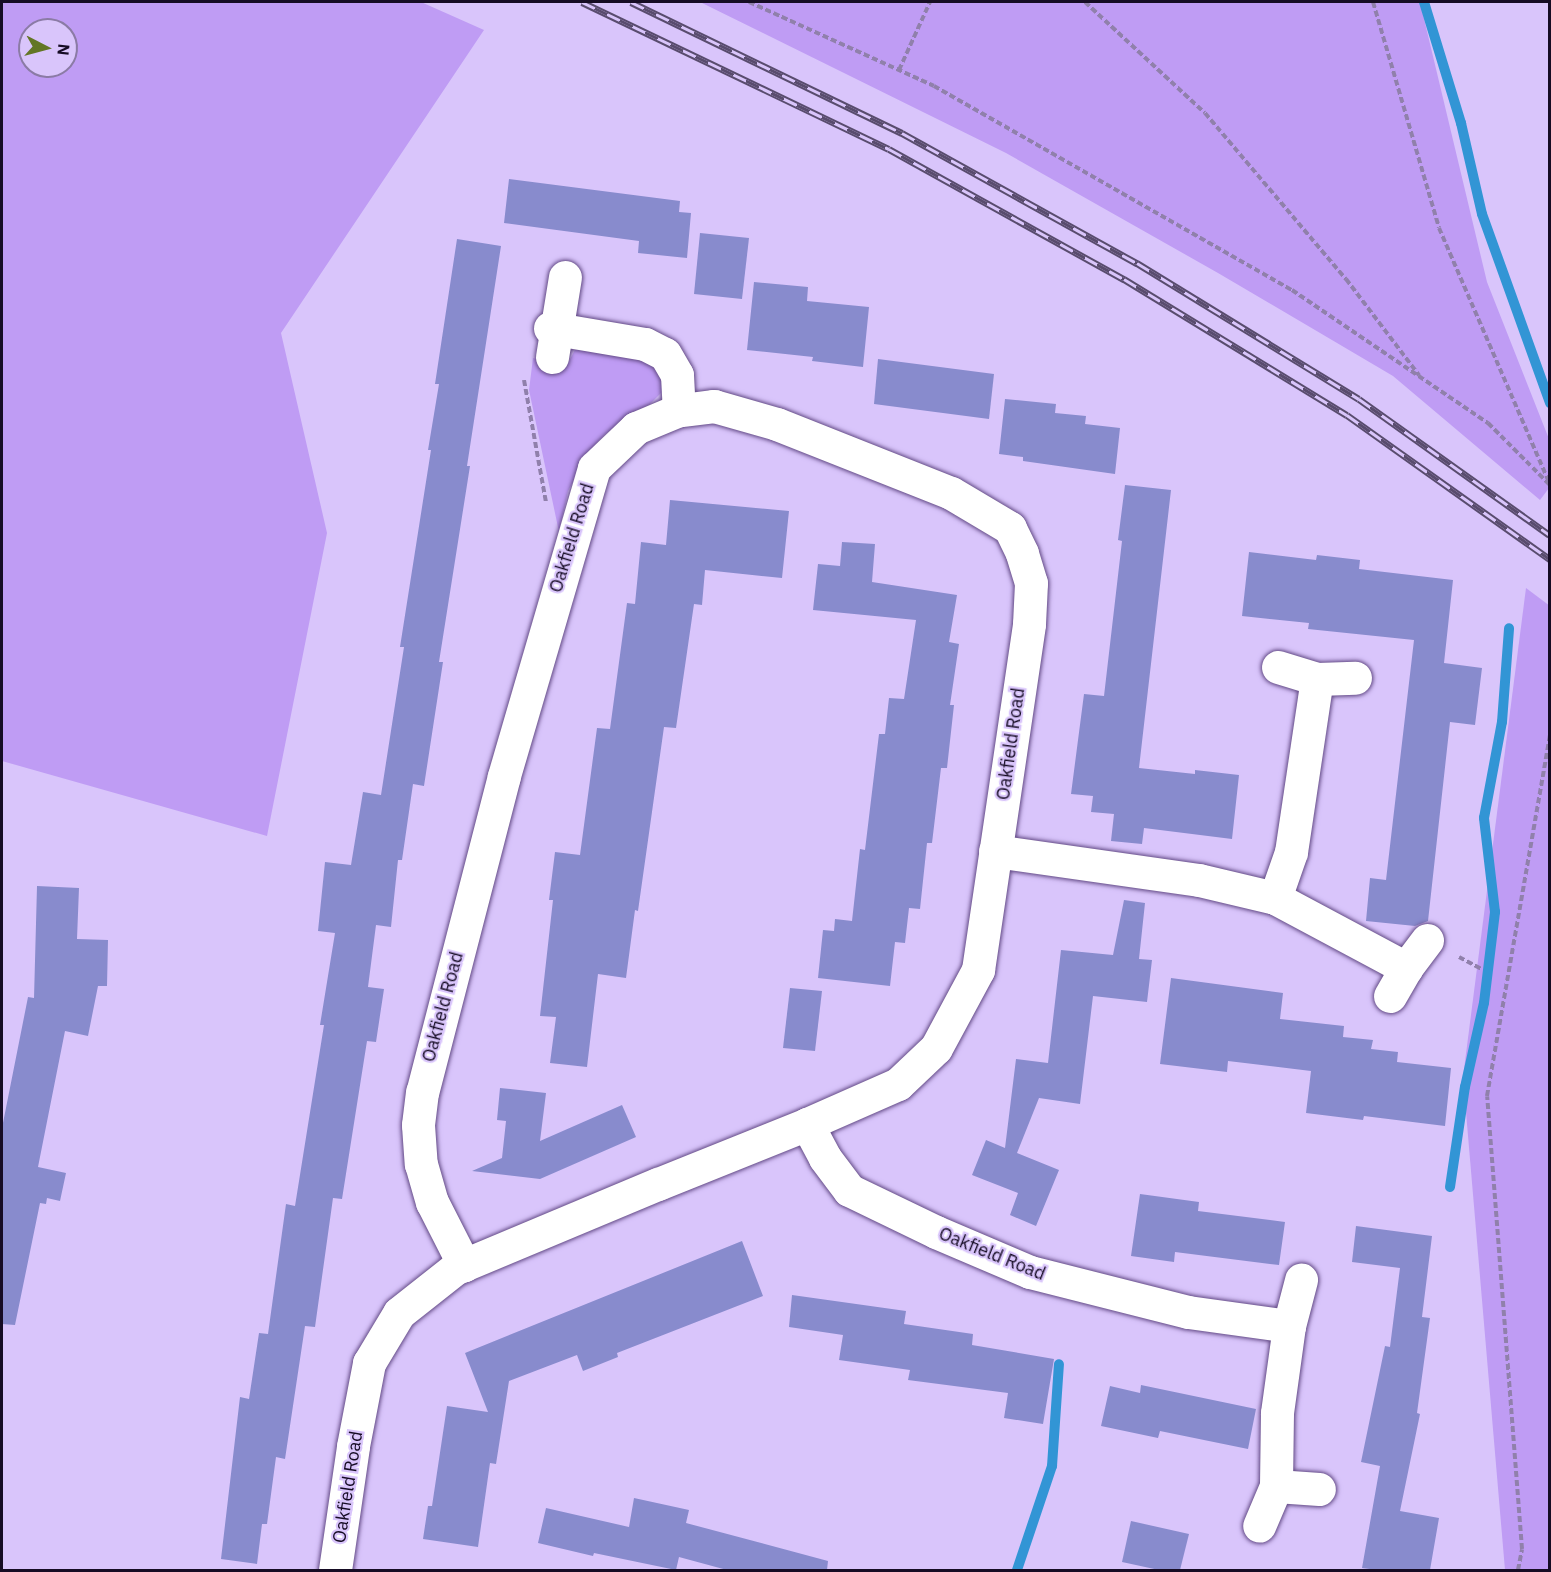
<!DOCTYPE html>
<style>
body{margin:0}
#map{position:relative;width:1551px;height:1572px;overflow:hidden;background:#d9c5fb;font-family:"IBM Plex Sans",sans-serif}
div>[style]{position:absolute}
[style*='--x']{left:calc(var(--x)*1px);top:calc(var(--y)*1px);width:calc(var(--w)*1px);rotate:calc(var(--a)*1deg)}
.green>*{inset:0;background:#bf9cf4}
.stream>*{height:10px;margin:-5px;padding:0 5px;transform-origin:5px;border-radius:5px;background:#3295d5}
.building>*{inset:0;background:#888bcd}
.path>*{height:4px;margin-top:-2px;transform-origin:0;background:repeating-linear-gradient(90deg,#9080ab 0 6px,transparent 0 9px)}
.roads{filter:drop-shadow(0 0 2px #634a86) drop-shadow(0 0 2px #634a86)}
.minor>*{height:33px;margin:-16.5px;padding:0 16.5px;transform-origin:16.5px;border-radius:16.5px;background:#fff}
.rail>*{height:7px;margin-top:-3.5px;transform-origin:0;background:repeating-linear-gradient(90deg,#d9c5fb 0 14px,#594c6e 0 28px);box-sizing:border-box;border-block:2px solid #594c6e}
span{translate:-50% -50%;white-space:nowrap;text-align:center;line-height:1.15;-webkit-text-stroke:4.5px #d9c5fb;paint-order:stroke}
.street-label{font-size:18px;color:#160c24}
.frame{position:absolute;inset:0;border:3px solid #160c24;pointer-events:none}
.north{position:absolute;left:18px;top:18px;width:60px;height:60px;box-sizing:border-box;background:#d9c5fb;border:2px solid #8b7ba5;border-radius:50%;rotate:96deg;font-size:16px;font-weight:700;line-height:24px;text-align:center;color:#160c24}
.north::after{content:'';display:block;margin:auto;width:21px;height:27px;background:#637625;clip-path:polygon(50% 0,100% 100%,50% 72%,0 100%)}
</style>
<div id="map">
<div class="green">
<i style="clip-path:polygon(evenodd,2px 2px,421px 2px,484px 30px,281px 333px,327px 533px,267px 836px,2px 761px,2px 2px,30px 30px,66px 30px,66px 66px,30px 66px,30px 30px)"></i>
<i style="clip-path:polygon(700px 2px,1420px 2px,1487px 282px,1549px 439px,1549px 488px,1540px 500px,1393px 376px,1218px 273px,1006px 153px)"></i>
<i style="clip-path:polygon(575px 350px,596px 350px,659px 362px,670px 384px,650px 404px,605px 434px,591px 449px,568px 491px,559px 532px,529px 390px,533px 358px,566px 367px)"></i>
<i style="clip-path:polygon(1526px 588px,1550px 606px,1549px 1570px,1505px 1570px,1463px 1077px)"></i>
</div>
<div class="stream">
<i style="--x:1424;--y:2;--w:127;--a:73"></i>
<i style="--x:1461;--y:123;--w:93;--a:77"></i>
<i style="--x:1482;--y:214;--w:201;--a:70.2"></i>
<i style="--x:1450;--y:1187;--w:101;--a:-81.5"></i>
<i style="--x:1465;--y:1087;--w:86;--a:-77.3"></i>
<i style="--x:1484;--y:1003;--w:92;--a:-83.1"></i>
<i style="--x:1495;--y:912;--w:95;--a:-96.7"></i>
<i style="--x:1484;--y:818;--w:98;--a:-79.4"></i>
<i style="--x:1502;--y:722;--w:94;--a:-85.7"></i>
<i style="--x:1017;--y:1570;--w:110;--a:-71.4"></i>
<i style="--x:1052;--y:1466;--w:102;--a:-86.1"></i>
</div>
<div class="building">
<i style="clip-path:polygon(509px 179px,680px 201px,679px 212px,691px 213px,687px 258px,638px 253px,639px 241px,504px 223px)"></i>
<i style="clip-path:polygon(700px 233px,749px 238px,742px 299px,694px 294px)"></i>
<i style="clip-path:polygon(457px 239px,501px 246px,467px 466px,470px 466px,439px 662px,443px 662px,424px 786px,413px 784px,402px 860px,398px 860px,391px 927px,376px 925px,368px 987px,384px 989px,376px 1042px,367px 1041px,342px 1199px,333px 1198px,315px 1327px,305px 1326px,285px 1459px,276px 1457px,267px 1524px,262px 1524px,257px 1564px,221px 1559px,240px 1397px,249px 1399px,259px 1333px,268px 1334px,286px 1204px,295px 1206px,324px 1025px,320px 1025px,335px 933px,318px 931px,325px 862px,351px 865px,363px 792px,381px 795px,404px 647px,400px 647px,431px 450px,428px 450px,439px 384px,435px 384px)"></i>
<i style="clip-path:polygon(754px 282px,808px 287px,807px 301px,869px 307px,863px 367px,812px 361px,813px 357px,747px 350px)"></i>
<i style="clip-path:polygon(878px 359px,994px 374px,989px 419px,874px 404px)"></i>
<i style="clip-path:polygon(1005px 399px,1056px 404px,1055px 413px,1086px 416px,1085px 424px,1120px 428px,1115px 474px,1023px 461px,1023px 457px,999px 454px)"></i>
<i style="clip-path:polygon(1125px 485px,1171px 490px,1139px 768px,1195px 774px,1195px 770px,1239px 775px,1232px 839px,1144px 828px,1142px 844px,1111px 841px,1114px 814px,1091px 812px,1093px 796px,1071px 794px,1084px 694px,1104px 696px,1122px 541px,1118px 540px)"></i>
<i style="clip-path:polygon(670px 500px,789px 511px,782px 578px,705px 570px,702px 605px,694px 604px,676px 728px,664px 727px,638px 911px,635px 910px,626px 978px,598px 974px,587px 1067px,550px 1063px,556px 1017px,540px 1016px,553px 900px,549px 900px,555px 852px,580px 855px,597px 728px,610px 729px,627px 603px,635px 604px,641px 542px,666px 545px)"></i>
<i style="clip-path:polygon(842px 542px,875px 544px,872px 582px,957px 595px,949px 642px,959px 644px,950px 705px,954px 705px,947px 768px,941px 768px,932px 843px,927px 843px,920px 909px,909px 908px,905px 943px,895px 942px,890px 986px,818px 978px,823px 930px,834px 931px,835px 919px,852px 921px,860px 849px,865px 850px,879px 734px,885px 734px,889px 698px,904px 699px,916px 620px,813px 610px,818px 564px,840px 566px)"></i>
<i style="clip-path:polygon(1249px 552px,1316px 560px,1317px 555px,1360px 560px,1359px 569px,1453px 580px,1444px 663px,1482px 668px,1475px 725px,1450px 722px,1428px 921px,1415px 926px,1366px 921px,1370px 878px,1386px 880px,1414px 640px,1308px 629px,1309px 623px,1242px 616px)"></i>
<i style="clip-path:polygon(37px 886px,79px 888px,77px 939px,108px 940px,107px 986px,98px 986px,88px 1036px,65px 1031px,38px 1167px,66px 1173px,60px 1201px,47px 1198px,46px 1204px,40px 1203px,15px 1325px,2px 1324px,2px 1128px,28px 997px,34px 998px)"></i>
<i style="clip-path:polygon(1124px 900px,1145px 903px,1139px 959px,1152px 960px,1147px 1002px,1093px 996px,1080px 1104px,1039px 1098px,1017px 1153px,1059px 1170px,1036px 1226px,1010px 1215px,1018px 1193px,972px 1175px,986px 1140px,1005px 1148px,1016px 1059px,1048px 1063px,1061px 950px,1113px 955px)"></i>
<i style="clip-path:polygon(1171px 978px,1283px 993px,1280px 1019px,1344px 1026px,1343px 1037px,1373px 1040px,1371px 1049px,1398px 1052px,1397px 1062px,1451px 1068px,1445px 1126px,1364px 1116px,1363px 1120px,1306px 1113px,1311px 1071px,1228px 1061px,1227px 1072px,1160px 1064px)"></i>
<i style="clip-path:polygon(790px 988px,822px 991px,815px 1051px,783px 1048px)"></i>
<i style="clip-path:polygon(500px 1088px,546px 1093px,540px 1141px,622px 1105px,636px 1137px,540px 1179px,472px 1171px,502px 1158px,506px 1121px,497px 1120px)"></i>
<i style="clip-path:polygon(1140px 1194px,1199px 1202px,1198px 1211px,1285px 1222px,1279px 1265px,1175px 1252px,1174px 1262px,1131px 1256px)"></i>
<i style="clip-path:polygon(1356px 1226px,1432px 1236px,1422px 1317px,1430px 1318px,1417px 1413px,1420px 1414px,1400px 1511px,1439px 1518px,1430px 1570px,1377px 1570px,1362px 1568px,1380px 1466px,1361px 1462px,1385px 1346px,1390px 1347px,1400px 1268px,1352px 1262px)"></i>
<i style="clip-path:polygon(742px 1241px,763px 1296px,617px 1353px,618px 1357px,583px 1371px,577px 1355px,509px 1381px,496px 1464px,490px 1463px,478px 1547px,423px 1539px,428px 1506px,432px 1506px,447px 1406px,488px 1412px,465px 1353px)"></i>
<i style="clip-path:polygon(792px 1295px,906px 1311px,904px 1324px,973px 1334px,972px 1345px,1054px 1359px,1043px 1424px,1004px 1418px,1008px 1393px,908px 1380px,910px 1370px,839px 1360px,843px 1335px,789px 1327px)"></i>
<i style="clip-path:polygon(1141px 1385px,1256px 1409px,1248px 1449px,1160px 1431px,1158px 1438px,1101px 1426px,1110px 1386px,1140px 1393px)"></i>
<i style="clip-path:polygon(634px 1498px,689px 1510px,686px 1523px,828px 1561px,827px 1570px,727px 1570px,679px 1557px,676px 1570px,594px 1553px,593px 1556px,538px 1543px,546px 1508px,629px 1527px)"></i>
<i style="clip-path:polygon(1131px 1521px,1189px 1534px,1180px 1570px,1159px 1570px,1122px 1562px)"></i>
</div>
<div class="path">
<i style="--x:749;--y:2;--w:203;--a:24.4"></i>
<i style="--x:934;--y:86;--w:412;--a:29.7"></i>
<i style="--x:1292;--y:290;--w:237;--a:34.2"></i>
<i style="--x:1488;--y:423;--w:88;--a:45"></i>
<i style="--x:1085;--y:2;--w:163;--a:42.8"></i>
<i style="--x:1205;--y:113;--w:218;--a:49.7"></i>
<i style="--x:1346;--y:279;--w:121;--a:52.8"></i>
<i style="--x:1373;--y:2;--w:235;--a:73.7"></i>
<i style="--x:1439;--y:228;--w:279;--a:66.6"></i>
<i style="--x:899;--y:70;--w:75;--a:-65.5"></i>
<i style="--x:524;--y:380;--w:124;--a:79.8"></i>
<i style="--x:1459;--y:957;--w:26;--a:28"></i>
<i style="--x:1518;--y:1570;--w:21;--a:-79"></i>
<i style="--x:1522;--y:1549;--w:454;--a:-94.4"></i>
<i style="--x:1487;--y:1096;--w:367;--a:-80.1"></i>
</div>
<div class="roads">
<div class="minor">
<i style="--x:550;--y:328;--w:96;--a:9.6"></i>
<i style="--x:645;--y:344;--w:22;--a:27"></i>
<i style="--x:665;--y:354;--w:24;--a:60"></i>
<i style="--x:677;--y:375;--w:35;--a:87"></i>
<i style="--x:552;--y:357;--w:81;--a:-80.8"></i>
<i style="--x:1278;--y:667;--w:41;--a:17.1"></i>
<i style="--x:1317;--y:679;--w:38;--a:-2"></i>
<i style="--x:995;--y:851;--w:206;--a:8.1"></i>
<i style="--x:1199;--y:880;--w:78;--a:13.3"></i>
<i style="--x:1275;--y:898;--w:149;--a:28.1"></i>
<i style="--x:1275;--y:898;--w:49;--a:-70.8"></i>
<i style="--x:1291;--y:852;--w:175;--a:-81.5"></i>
<i style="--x:1390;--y:996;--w:32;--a:-60"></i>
<i style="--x:1406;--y:968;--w:35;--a:-53"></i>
<i style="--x:807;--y:1124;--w:38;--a:62"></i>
<i style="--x:825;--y:1158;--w:40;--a:53"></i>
<i style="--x:849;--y:1190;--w:97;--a:25.8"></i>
<i style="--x:936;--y:1232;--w:102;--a:23.1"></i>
<i style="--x:1030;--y:1272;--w:163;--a:14.2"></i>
<i style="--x:1188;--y:1312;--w:102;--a:7.9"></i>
<i style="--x:1289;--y:1326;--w:88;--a:97.9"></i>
<i style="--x:1277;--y:1413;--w:73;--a:90.8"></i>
<i style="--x:1276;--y:1486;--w:43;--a:113"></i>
<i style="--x:1289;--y:1326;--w:48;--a:-75.4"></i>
<i style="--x:1276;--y:1486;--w:43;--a:4"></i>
<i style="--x:335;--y:1570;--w:125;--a:-81.7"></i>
<i style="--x:353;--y:1446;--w:85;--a:-79.1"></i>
<i style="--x:369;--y:1363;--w:58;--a:-59"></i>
<i style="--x:399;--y:1313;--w:73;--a:-38.3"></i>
<i style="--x:456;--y:1268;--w:9;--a:-21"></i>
<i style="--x:464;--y:1265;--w:210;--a:-22.7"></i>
<i style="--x:658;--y:1184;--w:161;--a:-21.9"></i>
<i style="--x:807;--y:1124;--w:99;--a:-23.7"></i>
<i style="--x:898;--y:1084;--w:52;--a:-43.5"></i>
<i style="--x:936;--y:1048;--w:89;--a:-61.7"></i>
<i style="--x:978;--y:970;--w:350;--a:-81.6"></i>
<i style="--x:1029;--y:624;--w:41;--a:-87.2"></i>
<i style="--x:1031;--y:583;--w:31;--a:-107"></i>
<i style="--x:1022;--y:553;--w:28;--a:-116"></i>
<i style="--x:1010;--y:528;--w:69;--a:-149.3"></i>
<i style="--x:951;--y:493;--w:187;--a:-158.4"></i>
<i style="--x:777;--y:424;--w:66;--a:-164.1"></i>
<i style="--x:714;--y:406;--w:35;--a:173"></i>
<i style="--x:679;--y:410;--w:47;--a:157.3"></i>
<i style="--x:636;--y:428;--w:58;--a:136.4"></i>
<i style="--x:594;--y:468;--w:321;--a:106.3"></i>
<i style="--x:504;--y:776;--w:326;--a:104.5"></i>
<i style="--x:422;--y:1092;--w:33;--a:97"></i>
<i style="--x:418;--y:1125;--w:39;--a:86"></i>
<i style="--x:421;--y:1164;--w:40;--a:74"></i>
<i style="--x:432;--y:1202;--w:71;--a:63.1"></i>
</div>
</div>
<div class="rail">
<i style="--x:582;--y:2;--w:340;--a:25.6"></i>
<i style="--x:889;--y:149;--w:269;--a:29"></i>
<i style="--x:1124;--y:279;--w:261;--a:31.4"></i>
<i style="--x:1347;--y:415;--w:249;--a:35.4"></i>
<i style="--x:631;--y:2;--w:301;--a:25.8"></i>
<i style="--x:902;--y:133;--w:269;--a:29"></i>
<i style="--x:1137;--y:263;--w:260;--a:31.5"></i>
<i style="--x:1359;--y:399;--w:234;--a:35.5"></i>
</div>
<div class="street-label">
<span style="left:572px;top:538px;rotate:-73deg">Oakfield Road</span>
<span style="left:1011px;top:744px;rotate:-82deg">Oakfield Road</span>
<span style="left:443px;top:1007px;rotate:-75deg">Oakfield Road</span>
<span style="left:992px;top:1254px;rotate:22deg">Oakfield Road</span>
<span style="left:348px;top:1487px;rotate:-81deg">Oakfield Road</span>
</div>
<div class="frame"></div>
<div class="north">N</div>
</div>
